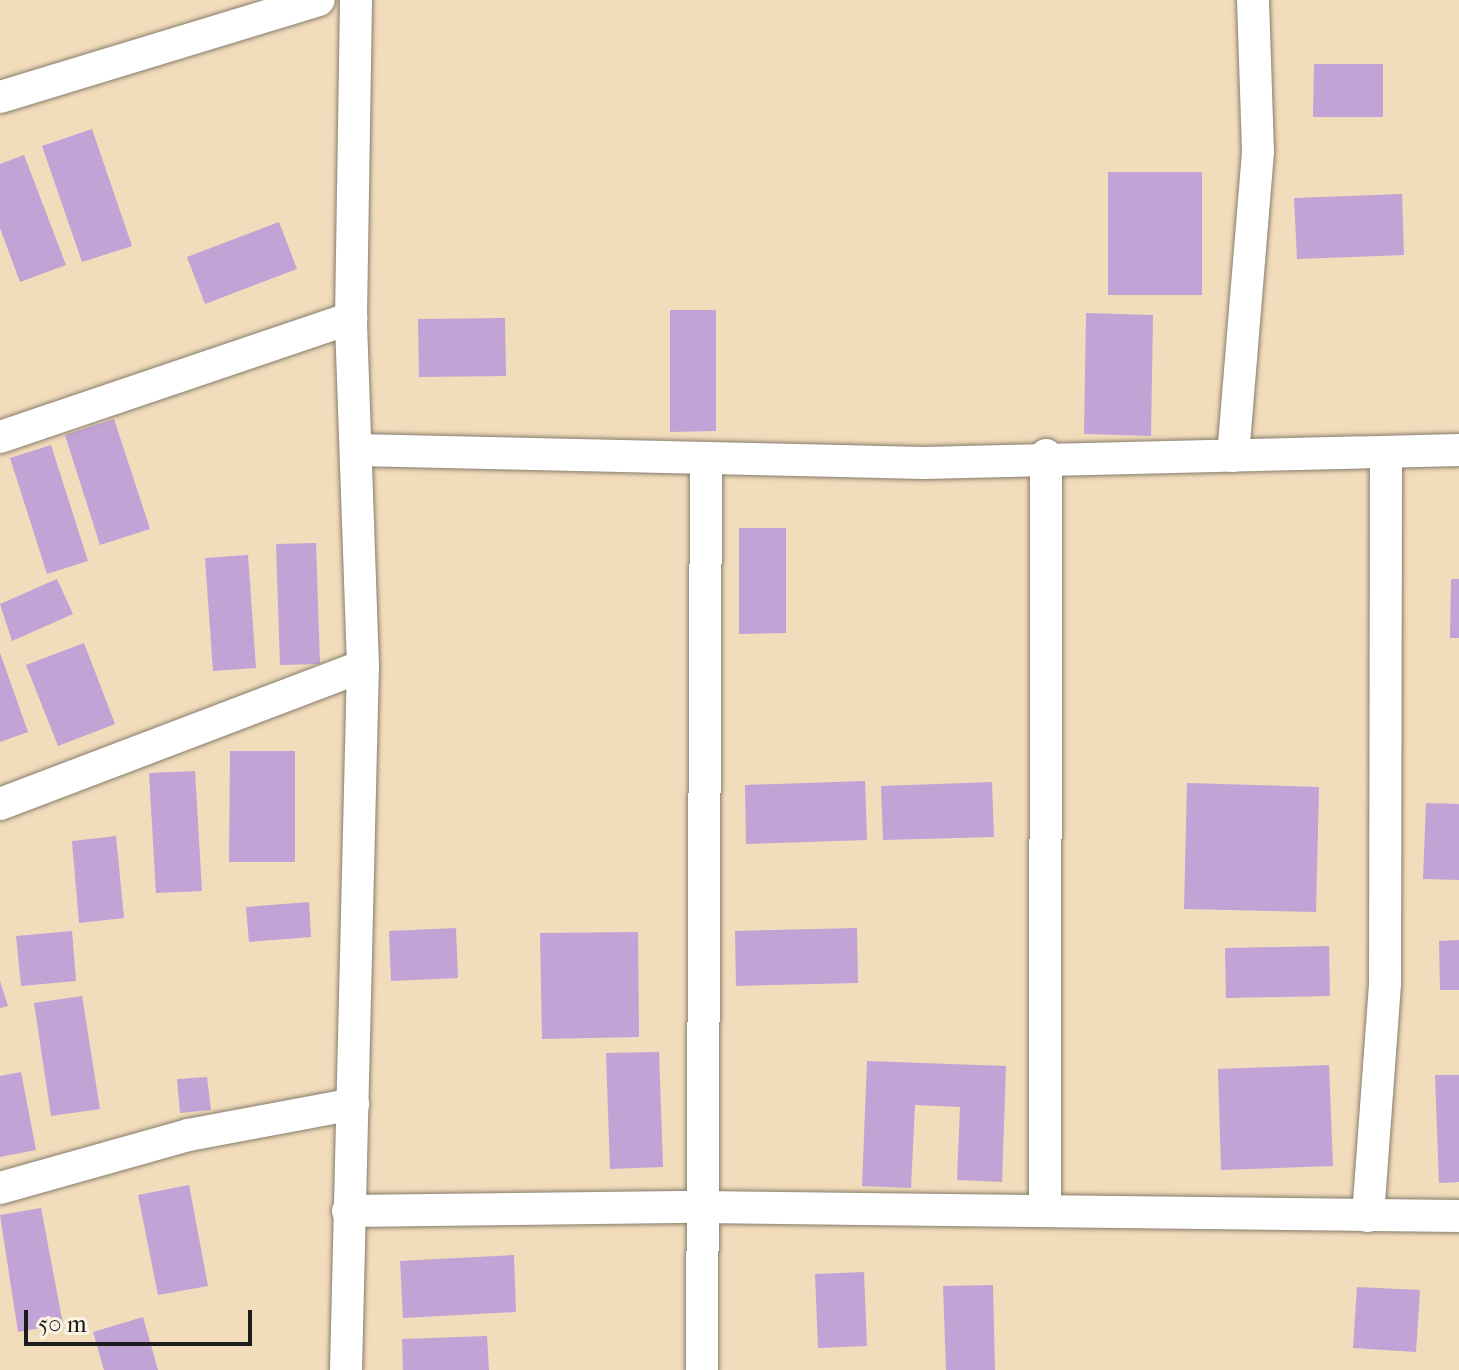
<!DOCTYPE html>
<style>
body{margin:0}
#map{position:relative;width:1459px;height:1370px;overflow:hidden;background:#f1dcbb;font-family:"IM FELL French Canon",serif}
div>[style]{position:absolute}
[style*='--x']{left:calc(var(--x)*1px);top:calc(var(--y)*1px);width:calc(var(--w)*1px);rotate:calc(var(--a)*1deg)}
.building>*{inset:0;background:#c1a3d6}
.roads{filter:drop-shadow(0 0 2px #867c6c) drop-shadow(0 0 2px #867c6c)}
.street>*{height:32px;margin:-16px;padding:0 16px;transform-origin:16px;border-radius:16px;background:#fff}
span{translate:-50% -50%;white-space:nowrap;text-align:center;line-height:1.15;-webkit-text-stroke:7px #fcf5e5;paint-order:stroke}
.scale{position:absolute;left:24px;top:1310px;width:228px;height:36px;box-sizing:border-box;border:4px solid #1c1c1c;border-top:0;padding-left:10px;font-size:24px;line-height:28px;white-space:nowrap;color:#1c1c1c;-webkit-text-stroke:6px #fcf5e5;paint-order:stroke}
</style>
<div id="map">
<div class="building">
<i style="clip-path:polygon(1314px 64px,1383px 64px,1383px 117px,1313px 117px)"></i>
<i style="clip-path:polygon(92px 129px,132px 246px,82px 262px,42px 146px)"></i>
<i style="clip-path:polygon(24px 155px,66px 265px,20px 282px,0 228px,0 164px)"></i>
<i style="clip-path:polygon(1108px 172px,1202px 172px,1202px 295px,1108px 295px)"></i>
<i style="clip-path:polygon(1402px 194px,1404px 255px,1297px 259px,1294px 198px)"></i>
<i style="clip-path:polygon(279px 222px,297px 269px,205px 304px,187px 257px)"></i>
<i style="clip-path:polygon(670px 310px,716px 310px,716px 431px,670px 432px)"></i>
<i style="clip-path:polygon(1086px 313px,1153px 315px,1151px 436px,1084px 434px)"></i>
<i style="clip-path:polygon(505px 318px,506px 376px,419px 377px,418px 319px)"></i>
<i style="clip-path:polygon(114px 419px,150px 529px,100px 545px,65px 435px)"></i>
<i style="clip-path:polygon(51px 445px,88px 561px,47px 574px,10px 458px)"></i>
<i style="clip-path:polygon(739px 528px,786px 528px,786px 633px,739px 634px)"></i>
<i style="clip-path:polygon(316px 543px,320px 664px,280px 665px,276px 544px)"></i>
<i style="clip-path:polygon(248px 555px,256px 668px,213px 671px,205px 558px)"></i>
<i style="clip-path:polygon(57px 579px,73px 614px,12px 641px,0 604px)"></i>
<i style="clip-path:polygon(1451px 579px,1459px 579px,1459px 638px,1450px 638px)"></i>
<i style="clip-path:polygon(84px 643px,115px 724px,58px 746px,26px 665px)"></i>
<i style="clip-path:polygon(0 653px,28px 732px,0 742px)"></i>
<i style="clip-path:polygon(230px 751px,295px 751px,295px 862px,229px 862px)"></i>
<i style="clip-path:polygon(195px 771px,202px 891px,156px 893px,149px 773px)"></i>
<i style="clip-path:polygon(865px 781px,867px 840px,746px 844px,745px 785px)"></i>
<i style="clip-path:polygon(992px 782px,994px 837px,883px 840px,881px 786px)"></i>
<i style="clip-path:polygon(1187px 783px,1319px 787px,1316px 912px,1184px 909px)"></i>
<i style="clip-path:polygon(1426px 803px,1459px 804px,1459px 880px,1423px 879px)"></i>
<i style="clip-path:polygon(116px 836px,124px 918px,79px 923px,72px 841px)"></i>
<i style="clip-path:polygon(309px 902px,311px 937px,249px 942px,246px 907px)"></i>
<i style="clip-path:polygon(456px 928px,458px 978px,391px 981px,389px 931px)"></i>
<i style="clip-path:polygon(857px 928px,858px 983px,736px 986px,735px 931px)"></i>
<i style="clip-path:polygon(72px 931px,76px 981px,21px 986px,16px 936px)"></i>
<i style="clip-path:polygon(638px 932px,639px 1037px,542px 1039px,540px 933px)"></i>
<i style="clip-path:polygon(1459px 940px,1459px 990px,1440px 990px,1439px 941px)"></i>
<i style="clip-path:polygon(1329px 946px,1330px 996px,1226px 998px,1225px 948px)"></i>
<i style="clip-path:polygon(0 981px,8px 1006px,0 1008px)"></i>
<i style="clip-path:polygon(82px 996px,100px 1109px,51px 1116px,34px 1003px)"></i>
<i style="clip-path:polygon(659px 1052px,663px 1167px,610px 1169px,606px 1053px)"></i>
<i style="clip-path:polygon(867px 1061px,1006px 1066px,1002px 1182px,957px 1180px,960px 1107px,915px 1105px,911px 1188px,862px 1186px)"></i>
<i style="clip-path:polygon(1329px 1065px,1333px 1166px,1221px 1170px,1218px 1069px)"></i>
<i style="clip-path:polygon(21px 1072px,36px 1150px,0 1157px,0 1076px)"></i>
<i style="clip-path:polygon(1435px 1075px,1459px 1075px,1459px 1182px,1439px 1183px)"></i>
<i style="clip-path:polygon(207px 1077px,211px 1110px,180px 1113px,177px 1079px)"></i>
<i style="clip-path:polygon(189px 1185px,208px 1286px,158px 1295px,138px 1195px)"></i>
<i style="clip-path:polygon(41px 1208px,63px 1324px,18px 1332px,0 1215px)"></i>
<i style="clip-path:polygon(514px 1255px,516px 1312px,403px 1318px,400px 1261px)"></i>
<i style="clip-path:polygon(864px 1272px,867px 1346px,818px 1348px,815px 1274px)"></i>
<i style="clip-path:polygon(993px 1285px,995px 1370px,946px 1370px,943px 1286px)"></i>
<i style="clip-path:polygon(1357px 1287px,1420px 1290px,1416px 1352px,1353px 1348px)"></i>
<i style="clip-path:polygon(143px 1317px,158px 1370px,104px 1370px,93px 1332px)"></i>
<i style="clip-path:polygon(487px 1336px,489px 1370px,403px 1370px,402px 1339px)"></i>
</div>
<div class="roads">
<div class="street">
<i style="--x:0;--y:97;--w:333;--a:-16.9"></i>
<i style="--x:0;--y:437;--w:371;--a:-18.7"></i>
<i style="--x:357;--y:450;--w:567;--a:1.31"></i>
<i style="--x:924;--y:463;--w:535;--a:-1.39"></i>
<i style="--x:1233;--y:456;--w:306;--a:-85.3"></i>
<i style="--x:1258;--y:151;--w:151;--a:-91.9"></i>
<i style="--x:0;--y:804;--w:388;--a:-20.8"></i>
<i style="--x:0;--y:1188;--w:195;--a:-15.7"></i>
<i style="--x:188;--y:1135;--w:168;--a:-10.6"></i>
<i style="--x:348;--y:1211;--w:352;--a:-0.7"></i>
<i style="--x:700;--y:1207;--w:759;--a:0.68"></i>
<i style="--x:1045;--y:1211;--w:756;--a:-89.92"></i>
<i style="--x:1368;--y:1216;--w:235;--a:-85.8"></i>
<i style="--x:1385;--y:982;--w:527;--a:-89.89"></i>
<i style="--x:346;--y:1370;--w:704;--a:-88.62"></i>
<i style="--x:363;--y:666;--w:348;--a:-92"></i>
<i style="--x:351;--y:318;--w:318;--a:-89.1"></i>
<i style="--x:702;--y:1370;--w:912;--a:-89.75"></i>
</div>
</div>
<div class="scale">50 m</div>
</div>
